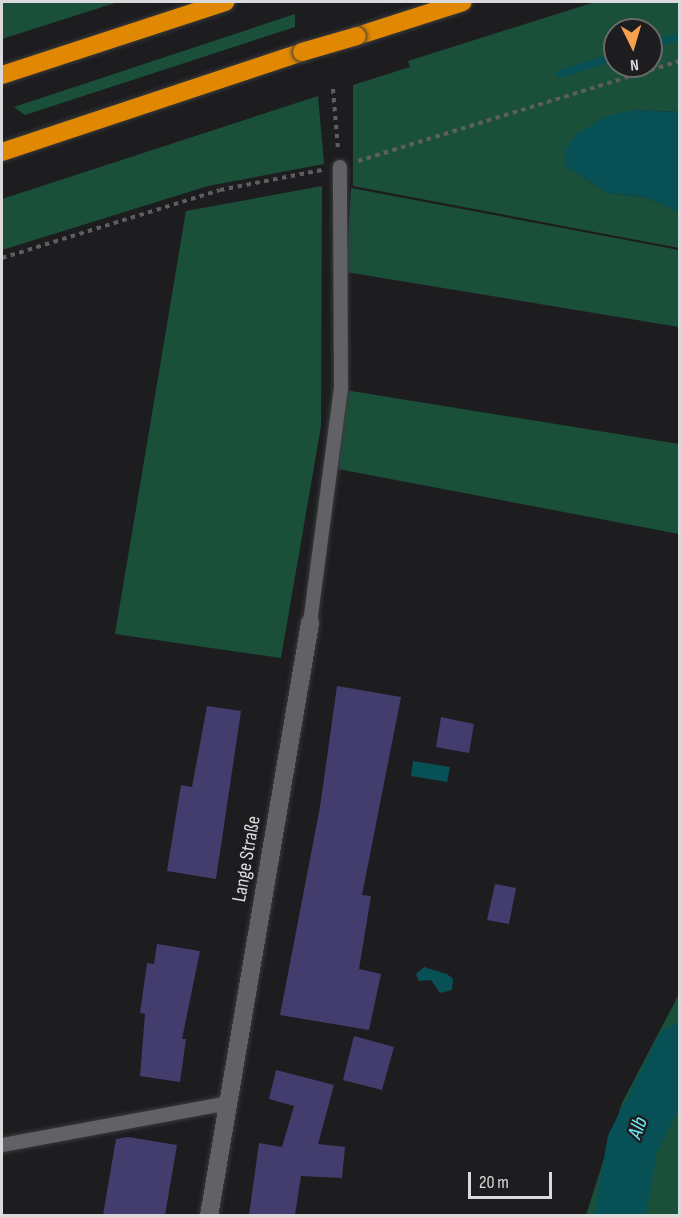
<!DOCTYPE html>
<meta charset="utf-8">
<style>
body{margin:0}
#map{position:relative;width:681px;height:1217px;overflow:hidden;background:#1d1d20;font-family:"Sofia Sans Condensed",sans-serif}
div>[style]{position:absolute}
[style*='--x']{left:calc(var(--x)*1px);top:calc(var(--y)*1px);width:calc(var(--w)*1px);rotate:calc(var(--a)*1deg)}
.green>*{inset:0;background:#1a503a}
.water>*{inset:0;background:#075156}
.stream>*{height:8px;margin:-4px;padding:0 4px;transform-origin:4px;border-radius:4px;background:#075156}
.river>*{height:51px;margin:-25.5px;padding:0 25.5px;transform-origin:25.5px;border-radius:25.5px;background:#075156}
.building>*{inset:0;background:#433d6e}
.path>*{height:4px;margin-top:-2px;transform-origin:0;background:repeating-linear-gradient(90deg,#5e5e61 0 4.5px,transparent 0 9px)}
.roads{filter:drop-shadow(0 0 2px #3a3a3c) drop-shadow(0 0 2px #3a3a3c)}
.lane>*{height:14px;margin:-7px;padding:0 7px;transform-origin:7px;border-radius:7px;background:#626165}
.street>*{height:18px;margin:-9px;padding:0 9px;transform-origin:9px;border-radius:9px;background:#626165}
.highway>*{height:18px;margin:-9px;padding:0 9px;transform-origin:9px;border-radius:9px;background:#e18803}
.bridges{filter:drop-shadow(0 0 2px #3a3a3c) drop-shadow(0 0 2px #3a3a3c)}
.highway-bridge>*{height:18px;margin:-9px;padding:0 9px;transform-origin:9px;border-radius:9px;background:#e18803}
span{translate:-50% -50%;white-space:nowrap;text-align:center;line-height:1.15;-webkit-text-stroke:5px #1d1d20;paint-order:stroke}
.street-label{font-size:20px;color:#dadadc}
.water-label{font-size:21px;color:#70edf5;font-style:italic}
.frame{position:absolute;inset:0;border:3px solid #dadadc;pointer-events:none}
.north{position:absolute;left:603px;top:18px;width:60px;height:60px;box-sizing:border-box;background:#1d1d20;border:2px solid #69696b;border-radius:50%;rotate:175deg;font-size:16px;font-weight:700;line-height:24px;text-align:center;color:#dadadc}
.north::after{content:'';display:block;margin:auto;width:21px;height:27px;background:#f9a04c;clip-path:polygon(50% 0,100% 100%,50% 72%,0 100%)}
.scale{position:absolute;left:468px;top:1172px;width:84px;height:27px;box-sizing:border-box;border:3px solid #dadadc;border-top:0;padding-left:8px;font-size:18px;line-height:21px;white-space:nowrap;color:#dadadc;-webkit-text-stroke:4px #1d1d20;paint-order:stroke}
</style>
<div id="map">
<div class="green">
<i style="clip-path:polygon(2px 2px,118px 2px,2px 39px)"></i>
<i style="clip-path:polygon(evenodd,595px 2px,679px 2px,679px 112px,635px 110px,565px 165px,607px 193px,645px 197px,679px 212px,679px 248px,353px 186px,353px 85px,410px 67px,408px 61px,595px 2px,615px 30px,651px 30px,651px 66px,615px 66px,615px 30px)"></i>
<i style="clip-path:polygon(295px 14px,295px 27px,25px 115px,14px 107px)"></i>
<i style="clip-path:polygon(318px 96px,324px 164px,208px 186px,2px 250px,2px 199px)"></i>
<i style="clip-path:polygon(322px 186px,321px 426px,281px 658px,115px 634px,186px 211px)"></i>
<i style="clip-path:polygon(351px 188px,679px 250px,679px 327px,346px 272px)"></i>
<i style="clip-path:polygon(345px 390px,679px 444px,679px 534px,338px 469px)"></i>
<i style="clip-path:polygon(679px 994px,679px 1215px,586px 1215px,622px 1103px)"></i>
</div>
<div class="water">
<i style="clip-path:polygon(635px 110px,679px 112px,679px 212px,645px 197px,607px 193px,565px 165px,566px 148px,576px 135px,606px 116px)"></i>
<i style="clip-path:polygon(413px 761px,450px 767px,447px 782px,411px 776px)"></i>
<i style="clip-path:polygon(424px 967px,447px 974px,453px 979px,452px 990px,440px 993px,431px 980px,419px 981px,416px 974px)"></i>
</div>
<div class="stream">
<i style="--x:651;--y:45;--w:30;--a:-17"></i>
<i style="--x:560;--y:74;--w:58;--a:-18.1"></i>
</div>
<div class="river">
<i style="--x:619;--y:1216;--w:74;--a:-79.9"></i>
<i style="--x:632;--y:1143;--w:106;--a:-63.2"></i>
</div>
<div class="building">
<i style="clip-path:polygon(337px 686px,401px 697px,362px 895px,371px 896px,359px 969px,381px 974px,369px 1030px,280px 1015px,320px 807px)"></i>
<i style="clip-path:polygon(207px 706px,241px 711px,216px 879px,167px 871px,181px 785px,192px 787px)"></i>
<i style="clip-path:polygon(441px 717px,474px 724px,469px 753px,436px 747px)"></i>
<i style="clip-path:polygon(495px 884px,516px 888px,509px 924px,487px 920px)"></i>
<i style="clip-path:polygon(157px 944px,200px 951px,182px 1039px,186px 1039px,180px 1082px,140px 1076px,145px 1014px,140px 1013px,147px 963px,154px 964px)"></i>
<i style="clip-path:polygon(354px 1036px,394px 1047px,382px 1090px,343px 1080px)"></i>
<i style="clip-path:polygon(276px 1070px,334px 1085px,318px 1144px,345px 1147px,342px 1178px,301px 1176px,295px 1215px,249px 1215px,259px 1143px,282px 1147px,294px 1106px,269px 1099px)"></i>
<i style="clip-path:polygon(128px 1137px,177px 1145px,165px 1215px,103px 1215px,116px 1139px)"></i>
</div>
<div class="path">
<i style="--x:333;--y:89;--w:59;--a:85.2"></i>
<i style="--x:358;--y:161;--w:337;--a:-17.3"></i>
<i style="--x:2;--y:258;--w:228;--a:-17.3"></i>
<i style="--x:220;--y:190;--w:104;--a:-11.1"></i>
</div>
<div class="roads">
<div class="lane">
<i style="--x:310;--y:623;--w:239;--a:-82.5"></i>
<i style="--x:341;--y:386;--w:219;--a:-90.3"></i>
<i style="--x:2;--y:1145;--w:230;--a:-10.5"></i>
</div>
<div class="street">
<i style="--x:209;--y:1216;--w:602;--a:-80.33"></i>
</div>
<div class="highway">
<i style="--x:357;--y:36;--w:111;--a:-17.8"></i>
<i style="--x:2;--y:75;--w:235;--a:-18.1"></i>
<i style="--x:2;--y:152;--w:316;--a:-18.4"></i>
</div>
</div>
<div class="bridges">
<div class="highway-bridge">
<i style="--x:302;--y:52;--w:57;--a:-16.2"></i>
</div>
</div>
<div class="street-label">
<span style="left:247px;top:859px;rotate:-80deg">Lange Straße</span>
</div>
<div class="water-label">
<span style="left:638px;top:1128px;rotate:-70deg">Alb</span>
</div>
<div class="frame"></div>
<div class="north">N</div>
<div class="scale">20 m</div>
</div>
